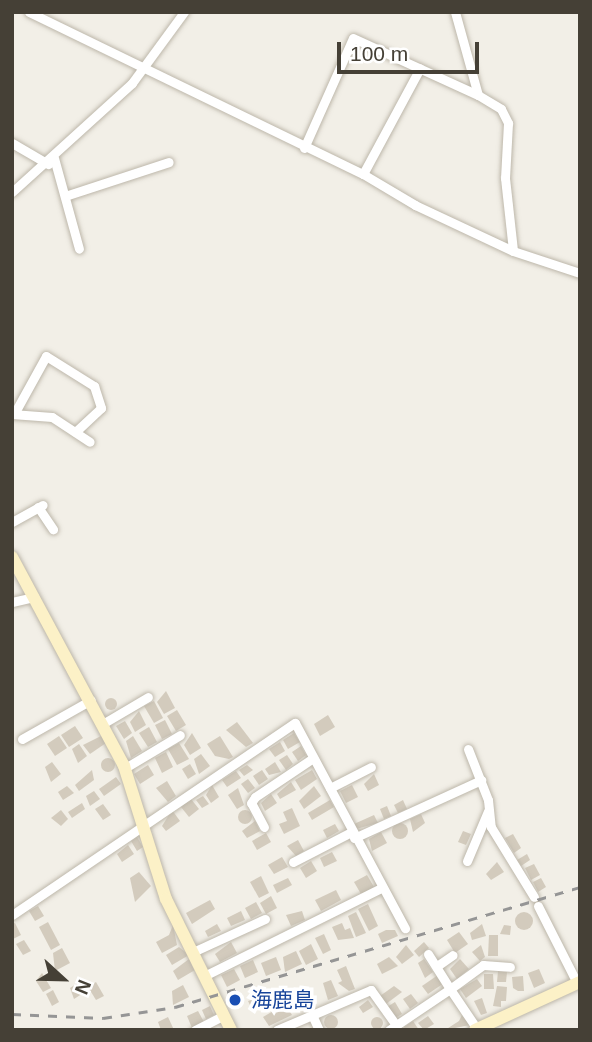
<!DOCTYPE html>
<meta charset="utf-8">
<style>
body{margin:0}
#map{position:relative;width:592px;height:1042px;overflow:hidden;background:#f2efe7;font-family:Helvetica,"Noto Sans JP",sans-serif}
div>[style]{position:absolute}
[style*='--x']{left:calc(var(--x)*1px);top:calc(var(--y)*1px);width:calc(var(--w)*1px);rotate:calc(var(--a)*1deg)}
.building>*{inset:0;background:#d3cbbd}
.round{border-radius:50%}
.roads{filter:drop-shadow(0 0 2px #bdb7aa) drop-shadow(0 0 2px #bdb7aa)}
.street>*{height:9px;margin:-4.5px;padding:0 4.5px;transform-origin:4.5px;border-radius:4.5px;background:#fff}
.secondary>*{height:12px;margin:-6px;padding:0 6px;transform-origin:6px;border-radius:6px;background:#fcf1c7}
.rail>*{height:2.5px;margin-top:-1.25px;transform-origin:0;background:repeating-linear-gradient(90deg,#959595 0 9px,transparent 0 18px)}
.dots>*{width:19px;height:19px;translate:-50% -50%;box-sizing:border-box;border:4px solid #fff;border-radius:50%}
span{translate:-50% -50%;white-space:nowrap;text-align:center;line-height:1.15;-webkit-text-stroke:7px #fff;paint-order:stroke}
.transit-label{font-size:21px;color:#164399}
.left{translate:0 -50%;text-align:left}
.frame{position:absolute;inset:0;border:14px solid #454036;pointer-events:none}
.north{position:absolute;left:28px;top:944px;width:70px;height:70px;-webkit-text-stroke:5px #fff;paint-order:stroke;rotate:112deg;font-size:19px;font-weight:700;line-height:28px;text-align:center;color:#454036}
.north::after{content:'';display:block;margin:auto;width:24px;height:32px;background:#454036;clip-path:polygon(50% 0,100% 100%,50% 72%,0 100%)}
.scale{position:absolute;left:337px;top:42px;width:142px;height:32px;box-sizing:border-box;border:4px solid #454036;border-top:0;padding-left:9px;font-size:21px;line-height:24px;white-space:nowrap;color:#454036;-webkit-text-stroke:5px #fff;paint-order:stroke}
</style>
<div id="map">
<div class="building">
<i style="clip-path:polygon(166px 691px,175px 708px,164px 714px,157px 702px)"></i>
<i class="round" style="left:105px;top:698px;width:12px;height:12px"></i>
<i style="clip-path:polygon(154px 701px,163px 718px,154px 723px,144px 706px)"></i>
<i style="clip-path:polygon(177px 710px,186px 725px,176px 731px,167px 716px)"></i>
<i style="clip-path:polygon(139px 711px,146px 725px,135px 732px,130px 722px)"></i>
<i style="clip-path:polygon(328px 715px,335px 727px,320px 736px,314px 724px)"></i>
<i style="clip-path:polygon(165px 720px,172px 734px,162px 739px,155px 725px)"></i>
<i style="clip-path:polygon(125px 721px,132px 733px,124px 739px,116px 726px)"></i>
<i style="clip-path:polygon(237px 722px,253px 743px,246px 747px,226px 730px)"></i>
<i style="clip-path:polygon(75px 726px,83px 738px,69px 747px,61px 735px)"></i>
<i style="clip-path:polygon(149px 727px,157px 742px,148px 747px,139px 733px)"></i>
<i style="clip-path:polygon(192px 733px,201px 748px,190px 755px,184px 745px)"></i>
<i style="clip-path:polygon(294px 733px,300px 742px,288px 749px,283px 740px)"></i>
<i style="clip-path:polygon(59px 736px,67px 748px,55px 756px,47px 744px)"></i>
<i style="clip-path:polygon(101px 736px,106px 743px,90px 754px,83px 745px)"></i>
<i style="clip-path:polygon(133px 736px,142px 751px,131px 758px,126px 741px)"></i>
<i style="clip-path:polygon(220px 736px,233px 757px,229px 759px,215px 756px,207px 744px)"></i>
<i style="clip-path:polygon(280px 742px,285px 751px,275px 757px,269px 749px)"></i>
<i style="clip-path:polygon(179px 743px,189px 759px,177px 765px,168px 749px)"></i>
<i style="clip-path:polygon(79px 744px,87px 756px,78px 763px,72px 749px)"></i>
<i style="clip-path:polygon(301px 746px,306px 755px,298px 761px,292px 752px)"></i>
<i style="clip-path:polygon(166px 752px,173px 767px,162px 773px,155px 758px)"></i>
<i style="clip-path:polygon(201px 754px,210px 766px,199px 774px,194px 759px)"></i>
<i style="clip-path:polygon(287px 755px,293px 764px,286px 770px,279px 760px)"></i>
<i class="round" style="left:101px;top:758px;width:14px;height:14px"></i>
<i style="clip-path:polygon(52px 762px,61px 774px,51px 782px,45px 767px)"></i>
<i style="clip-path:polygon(275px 762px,281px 772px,269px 775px,265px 769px)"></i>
<i style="clip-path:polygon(190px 764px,196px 774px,188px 779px,182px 769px)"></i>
<i style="clip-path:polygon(148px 765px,154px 775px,140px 784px,134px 774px)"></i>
<i style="clip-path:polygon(247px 765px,253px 770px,244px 776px,239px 770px)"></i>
<i style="clip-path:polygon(92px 770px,94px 780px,79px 791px,75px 785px)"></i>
<i style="clip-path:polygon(262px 770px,268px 779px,259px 785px,253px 776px)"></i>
<i style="clip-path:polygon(312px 770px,317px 779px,301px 790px,295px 780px)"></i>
<i style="clip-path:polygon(236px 771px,241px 778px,227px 787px,222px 780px)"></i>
<i style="clip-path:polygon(374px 774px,379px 785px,368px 791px,364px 784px)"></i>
<i style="clip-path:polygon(116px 777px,121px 784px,104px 796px,99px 789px)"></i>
<i style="clip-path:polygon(248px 779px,255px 788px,248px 793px,241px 784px)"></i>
<i style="clip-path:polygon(167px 781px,176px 796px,168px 802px,156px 788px)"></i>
<i style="clip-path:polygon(291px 782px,296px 790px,280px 799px,277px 794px)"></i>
<i style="clip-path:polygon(212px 785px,219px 797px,211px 803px,206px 795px)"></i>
<i style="clip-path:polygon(352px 785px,358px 797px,346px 803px,340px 791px)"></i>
<i style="clip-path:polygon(67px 786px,74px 793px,63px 800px,58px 792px)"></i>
<i style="clip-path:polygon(314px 786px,321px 796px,304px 809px,299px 801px)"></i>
<i style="clip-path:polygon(238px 788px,244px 805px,237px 809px,228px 795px)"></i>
<i style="clip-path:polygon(94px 791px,100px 799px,90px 806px,86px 796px)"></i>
<i style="clip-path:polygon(271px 794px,277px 803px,265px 811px,261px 803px)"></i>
<i style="clip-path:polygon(203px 796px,209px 804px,202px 808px,196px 800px)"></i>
<i style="clip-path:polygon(191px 799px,199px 809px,189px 817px,181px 807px)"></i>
<i style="clip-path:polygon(330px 800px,334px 807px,312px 820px,308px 813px)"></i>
<i style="clip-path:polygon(403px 800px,407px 809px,398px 813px,394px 805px)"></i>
<i style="clip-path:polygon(82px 803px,85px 809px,72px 818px,68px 812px)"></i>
<i style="clip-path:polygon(103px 804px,111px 815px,103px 820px,95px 809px)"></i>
<i style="clip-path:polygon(387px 806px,391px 816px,384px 819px,380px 809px)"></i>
<i style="clip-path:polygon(292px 808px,300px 826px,284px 834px,279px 824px,287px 821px,283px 812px)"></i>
<i class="round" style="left:238px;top:810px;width:14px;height:14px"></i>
<i style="clip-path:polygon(61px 810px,68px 819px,61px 826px,51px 818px)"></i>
<i style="clip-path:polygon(172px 810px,180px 821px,166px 831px,162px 826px)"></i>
<i style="clip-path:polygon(421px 814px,425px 823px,413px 832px,410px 819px)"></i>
<i style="clip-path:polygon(374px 815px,378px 823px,356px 829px,354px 824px)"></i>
<i style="clip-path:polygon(255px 821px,260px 831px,247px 838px,242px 831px)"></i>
<i class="round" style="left:392px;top:823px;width:16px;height:16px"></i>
<i style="clip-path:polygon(335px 824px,339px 831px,327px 838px,323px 830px)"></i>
<i style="clip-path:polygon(463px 831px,471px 834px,466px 845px,458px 842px)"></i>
<i style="clip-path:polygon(381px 832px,387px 843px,372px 851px,369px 839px)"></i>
<i style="clip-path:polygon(266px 833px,271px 842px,257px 850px,252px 841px)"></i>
<i style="clip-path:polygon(513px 834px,521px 848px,514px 853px,505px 838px)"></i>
<i style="clip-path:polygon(137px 837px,143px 847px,137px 851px,131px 841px)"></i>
<i style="clip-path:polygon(298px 840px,304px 851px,296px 856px,287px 846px)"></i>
<i style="clip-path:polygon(128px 845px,134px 854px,122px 862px,117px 854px)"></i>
<i style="clip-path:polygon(332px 852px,337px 861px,324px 867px,320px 858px)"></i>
<i style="clip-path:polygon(527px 854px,530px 860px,521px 866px,517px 860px)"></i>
<i style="clip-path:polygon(282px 857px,288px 867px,274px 874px,268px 865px)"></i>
<i style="clip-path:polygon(311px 861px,317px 871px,306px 878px,300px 868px)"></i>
<i style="clip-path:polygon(497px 862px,504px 872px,491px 880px,486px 874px)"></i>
<i style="clip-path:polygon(534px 864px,540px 875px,531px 880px,525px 868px)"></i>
<i style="clip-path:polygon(139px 872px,151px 886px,135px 902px,130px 878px)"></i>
<i style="clip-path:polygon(367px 875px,374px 887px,361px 894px,354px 882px)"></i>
<i style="clip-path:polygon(261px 876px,269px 893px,259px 898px,250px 882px)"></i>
<i style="clip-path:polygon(288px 878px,292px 885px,277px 893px,273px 885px)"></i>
<i style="clip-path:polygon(541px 878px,546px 887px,538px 892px,533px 882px)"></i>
<i style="clip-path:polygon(336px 890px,341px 900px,321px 911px,315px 900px)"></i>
<i style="clip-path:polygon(271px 896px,277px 908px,266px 914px,260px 903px)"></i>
<i style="clip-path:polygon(210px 900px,215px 909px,192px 924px,186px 913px)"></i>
<i style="clip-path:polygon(256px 902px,262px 913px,251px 919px,245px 908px)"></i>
<i style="clip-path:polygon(368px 904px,378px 926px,369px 931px,358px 909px)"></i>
<i style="clip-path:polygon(38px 906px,44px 916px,35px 921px,29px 911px)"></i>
<i style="clip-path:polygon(241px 911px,245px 920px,231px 926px,227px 918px)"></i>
<i style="clip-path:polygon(302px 911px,305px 920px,291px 926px,286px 915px)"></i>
<i class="round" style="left:515px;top:912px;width:18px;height:18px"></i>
<i style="clip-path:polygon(356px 912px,366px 933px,356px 937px,348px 916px)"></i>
<i style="clip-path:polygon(48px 922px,60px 945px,51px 950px,39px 927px)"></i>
<i style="clip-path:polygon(15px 923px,21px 935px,13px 939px,12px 924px)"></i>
<i style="clip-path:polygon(342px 923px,345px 930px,350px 928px,354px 938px,338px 940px,332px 927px)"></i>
<i style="clip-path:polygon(217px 924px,221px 931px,208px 937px,205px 931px)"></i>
<i style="clip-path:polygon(482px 924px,486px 936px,472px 940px,470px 933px)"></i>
<i style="clip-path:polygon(173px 925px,177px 945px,162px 953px,156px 942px,169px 935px)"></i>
<i style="clip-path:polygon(504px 925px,511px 926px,510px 935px,500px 934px)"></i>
<i style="clip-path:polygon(386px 930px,395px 930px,398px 936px,382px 943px,378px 934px)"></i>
<i style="clip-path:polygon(459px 932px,468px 944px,455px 953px,447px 940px)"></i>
<i style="clip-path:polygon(324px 934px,331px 950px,323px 954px,315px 938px)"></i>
<i style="clip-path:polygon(489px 935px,498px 935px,498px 956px,488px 956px)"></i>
<i style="clip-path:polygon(24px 940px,31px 951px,23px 955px,16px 944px)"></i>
<i style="clip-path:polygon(231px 942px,237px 953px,220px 962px,215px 954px)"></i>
<i style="clip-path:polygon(424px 942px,429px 948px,419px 957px,414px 951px)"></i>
<i style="clip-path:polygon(311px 944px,318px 959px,306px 965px,299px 951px)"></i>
<i style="clip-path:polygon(406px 945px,414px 955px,402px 964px,396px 957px)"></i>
<i style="clip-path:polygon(481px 945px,485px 957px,480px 961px,472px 952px)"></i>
<i style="clip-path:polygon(179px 947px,189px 955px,172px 965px,166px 955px)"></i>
<i style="clip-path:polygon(62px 948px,70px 963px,55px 971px,53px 953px)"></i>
<i style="clip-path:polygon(296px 951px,302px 964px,285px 972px,283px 957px)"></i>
<i style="clip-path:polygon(276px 957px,281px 970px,266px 976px,261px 963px)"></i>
<i style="clip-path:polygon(389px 957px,398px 966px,382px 974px,377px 964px)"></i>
<i style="clip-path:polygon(189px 959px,195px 970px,178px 980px,173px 971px)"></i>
<i style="clip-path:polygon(424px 959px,433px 972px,425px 978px,418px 963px)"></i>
<i style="clip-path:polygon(460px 959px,469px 969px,457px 979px,450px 969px)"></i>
<i style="clip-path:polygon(253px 960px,258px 972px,245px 978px,240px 966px)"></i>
<i style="clip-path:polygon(346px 966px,355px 989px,349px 991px,338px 983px,342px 981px,337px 970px)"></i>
<i style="clip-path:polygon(234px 969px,240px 980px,227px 987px,221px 975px)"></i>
<i style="clip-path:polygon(539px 969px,545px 983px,534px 988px,528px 973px)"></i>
<i style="clip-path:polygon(498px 971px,507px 972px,506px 982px,497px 982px)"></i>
<i style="clip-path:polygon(42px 973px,51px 988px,43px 992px,36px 981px)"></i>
<i style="clip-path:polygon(484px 974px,493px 974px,494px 989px,484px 989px)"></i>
<i style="clip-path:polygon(438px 975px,444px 983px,428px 994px,422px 986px)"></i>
<i style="clip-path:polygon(523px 976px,524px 991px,518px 991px,513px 988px,512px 977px)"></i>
<i style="clip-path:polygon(477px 979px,482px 986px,466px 998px,460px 989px)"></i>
<i style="clip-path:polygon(331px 980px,338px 996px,328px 1000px,323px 983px)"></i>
<i style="clip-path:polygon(79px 982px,85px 992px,74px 999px,70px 988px)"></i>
<i style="clip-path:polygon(96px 982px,104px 996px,96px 1000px,88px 987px)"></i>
<i style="clip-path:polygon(183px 985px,189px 997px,173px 1005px,172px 991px)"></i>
<i style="clip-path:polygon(394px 986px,402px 992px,386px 1004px,380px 996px)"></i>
<i style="clip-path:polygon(497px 986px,507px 987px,506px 1001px,501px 1001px,501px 1007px,493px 1006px)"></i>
<i style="clip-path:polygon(53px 990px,59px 1002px,52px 1006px,46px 994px)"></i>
<i style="clip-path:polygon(242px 994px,244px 1000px,228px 1005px,227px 999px)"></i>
<i style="clip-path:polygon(411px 994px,418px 1003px,410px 1009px,403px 999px)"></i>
<i style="clip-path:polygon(264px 996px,268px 1003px,253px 1011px,248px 1001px)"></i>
<i style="clip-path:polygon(482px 998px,487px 1013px,481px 1015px,474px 1001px)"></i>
<i style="clip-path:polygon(368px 1000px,373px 1007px,363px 1013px,359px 1007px)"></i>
<i style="clip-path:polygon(395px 1002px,402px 1014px,395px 1018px,387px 1007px)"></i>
<i style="clip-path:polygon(285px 1004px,292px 1015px,269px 1026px,263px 1017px)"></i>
<i style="clip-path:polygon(210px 1006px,214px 1015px,206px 1019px,202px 1010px)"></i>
<i style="clip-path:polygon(198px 1011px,204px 1022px,192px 1028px,187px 1016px)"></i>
<i class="round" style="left:324px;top:1015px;width:14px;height:14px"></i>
<i style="clip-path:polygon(462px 1015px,470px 1025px,445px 1030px,459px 1021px)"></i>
<i style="clip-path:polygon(428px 1016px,434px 1024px,424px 1030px,418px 1023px)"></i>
<i style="clip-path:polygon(168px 1017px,174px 1030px,161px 1030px,158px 1022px)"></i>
<i class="round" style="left:371px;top:1017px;width:12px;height:12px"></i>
<i style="clip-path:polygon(413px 1021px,419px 1030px,406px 1030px,404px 1027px)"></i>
</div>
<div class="roads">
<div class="street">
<i style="--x:29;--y:12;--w:371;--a:25.9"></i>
<i style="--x:363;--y:174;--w:61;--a:30.8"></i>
<i style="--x:415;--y:205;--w:108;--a:25.1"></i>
<i style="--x:513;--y:251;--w:71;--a:18.2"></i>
<i style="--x:455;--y:12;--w:86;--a:74.5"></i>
<i style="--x:12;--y:143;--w:42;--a:30.3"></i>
<i style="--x:304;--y:148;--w:120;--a:-66"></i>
<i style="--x:353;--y:38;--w:137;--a:24.5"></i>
<i style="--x:478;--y:95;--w:27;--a:31"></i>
<i style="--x:501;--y:109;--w:16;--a:63"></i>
<i style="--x:508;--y:123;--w:55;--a:93.1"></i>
<i style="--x:505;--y:178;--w:73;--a:83.7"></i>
<i style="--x:54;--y:158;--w:94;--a:74.6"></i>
<i style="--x:363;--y:174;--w:120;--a:-61.7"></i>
<i style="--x:12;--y:192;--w:162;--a:-42.2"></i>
<i style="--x:132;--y:83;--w:88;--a:-53.8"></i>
<i style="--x:65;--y:196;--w:109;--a:-18.1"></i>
<i style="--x:12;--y:414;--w:40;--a:4.3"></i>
<i style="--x:52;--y:417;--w:45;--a:33.3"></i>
<i style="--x:14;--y:414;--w:66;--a:-61.1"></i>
<i style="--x:46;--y:356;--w:57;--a:32"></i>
<i style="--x:94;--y:386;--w:23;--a:72"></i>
<i style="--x:101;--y:408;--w:35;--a:137"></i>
<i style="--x:38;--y:507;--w:27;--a:56"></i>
<i style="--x:12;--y:522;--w:35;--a:-29"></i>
<i style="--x:12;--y:602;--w:23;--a:-13"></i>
<i style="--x:104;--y:723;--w:51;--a:-30.6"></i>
<i style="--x:22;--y:739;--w:79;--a:-29.5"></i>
<i style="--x:468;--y:749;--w:55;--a:68.6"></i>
<i style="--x:488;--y:800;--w:27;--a:84"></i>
<i style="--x:491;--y:827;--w:82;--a:58.4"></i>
<i style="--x:125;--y:768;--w:64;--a:-31"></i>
<i style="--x:330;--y:788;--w:46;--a:-27.1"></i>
<i style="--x:264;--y:827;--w:27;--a:-118"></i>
<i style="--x:251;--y:803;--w:7;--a:-56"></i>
<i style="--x:255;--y:797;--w:70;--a:-33.9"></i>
<i style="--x:354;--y:838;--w:140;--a:-24.5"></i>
<i style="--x:467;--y:861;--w:54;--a:-67.2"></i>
<i style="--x:293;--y:862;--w:65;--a:-27.3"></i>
<i style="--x:538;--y:906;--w:86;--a:63.1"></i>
<i style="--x:12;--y:915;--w:342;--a:-34.2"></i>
<i style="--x:295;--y:723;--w:233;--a:61.8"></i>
<i style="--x:195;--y:951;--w:77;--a:-24.6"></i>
<i style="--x:428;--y:954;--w:41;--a:57.8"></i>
<i style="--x:450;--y:989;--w:41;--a:-36"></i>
<i style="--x:483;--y:965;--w:27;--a:4"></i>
<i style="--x:437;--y:966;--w:19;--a:-35"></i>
<i style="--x:206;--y:975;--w:195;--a:-26.4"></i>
<i style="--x:312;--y:1015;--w:17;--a:65"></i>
<i style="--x:195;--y:1030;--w:33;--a:-27"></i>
<i style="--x:277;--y:1030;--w:102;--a:-23.1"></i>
<i style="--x:371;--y:990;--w:43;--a:54.5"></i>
<i style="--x:389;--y:1030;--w:73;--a:-33.9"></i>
<i style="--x:450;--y:989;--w:48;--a:56"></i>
</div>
<div class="secondary">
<i style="--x:12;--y:557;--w:237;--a:61.8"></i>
<i style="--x:124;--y:766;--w:139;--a:72.5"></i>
<i style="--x:166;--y:899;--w:146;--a:63.6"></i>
<i style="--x:475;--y:1030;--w:115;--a:-24.6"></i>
</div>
</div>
<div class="rail">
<i style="--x:12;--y:1014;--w:91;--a:2.5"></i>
<i style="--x:103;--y:1018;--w:73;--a:-8.7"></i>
<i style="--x:175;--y:1007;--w:422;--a:-16.5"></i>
</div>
<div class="dots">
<i style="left:235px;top:1000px;background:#1a4fb4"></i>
</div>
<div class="transit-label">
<span class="left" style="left:251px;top:1000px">海鹿島</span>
</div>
<div class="frame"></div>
<div class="north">N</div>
<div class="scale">100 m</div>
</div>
